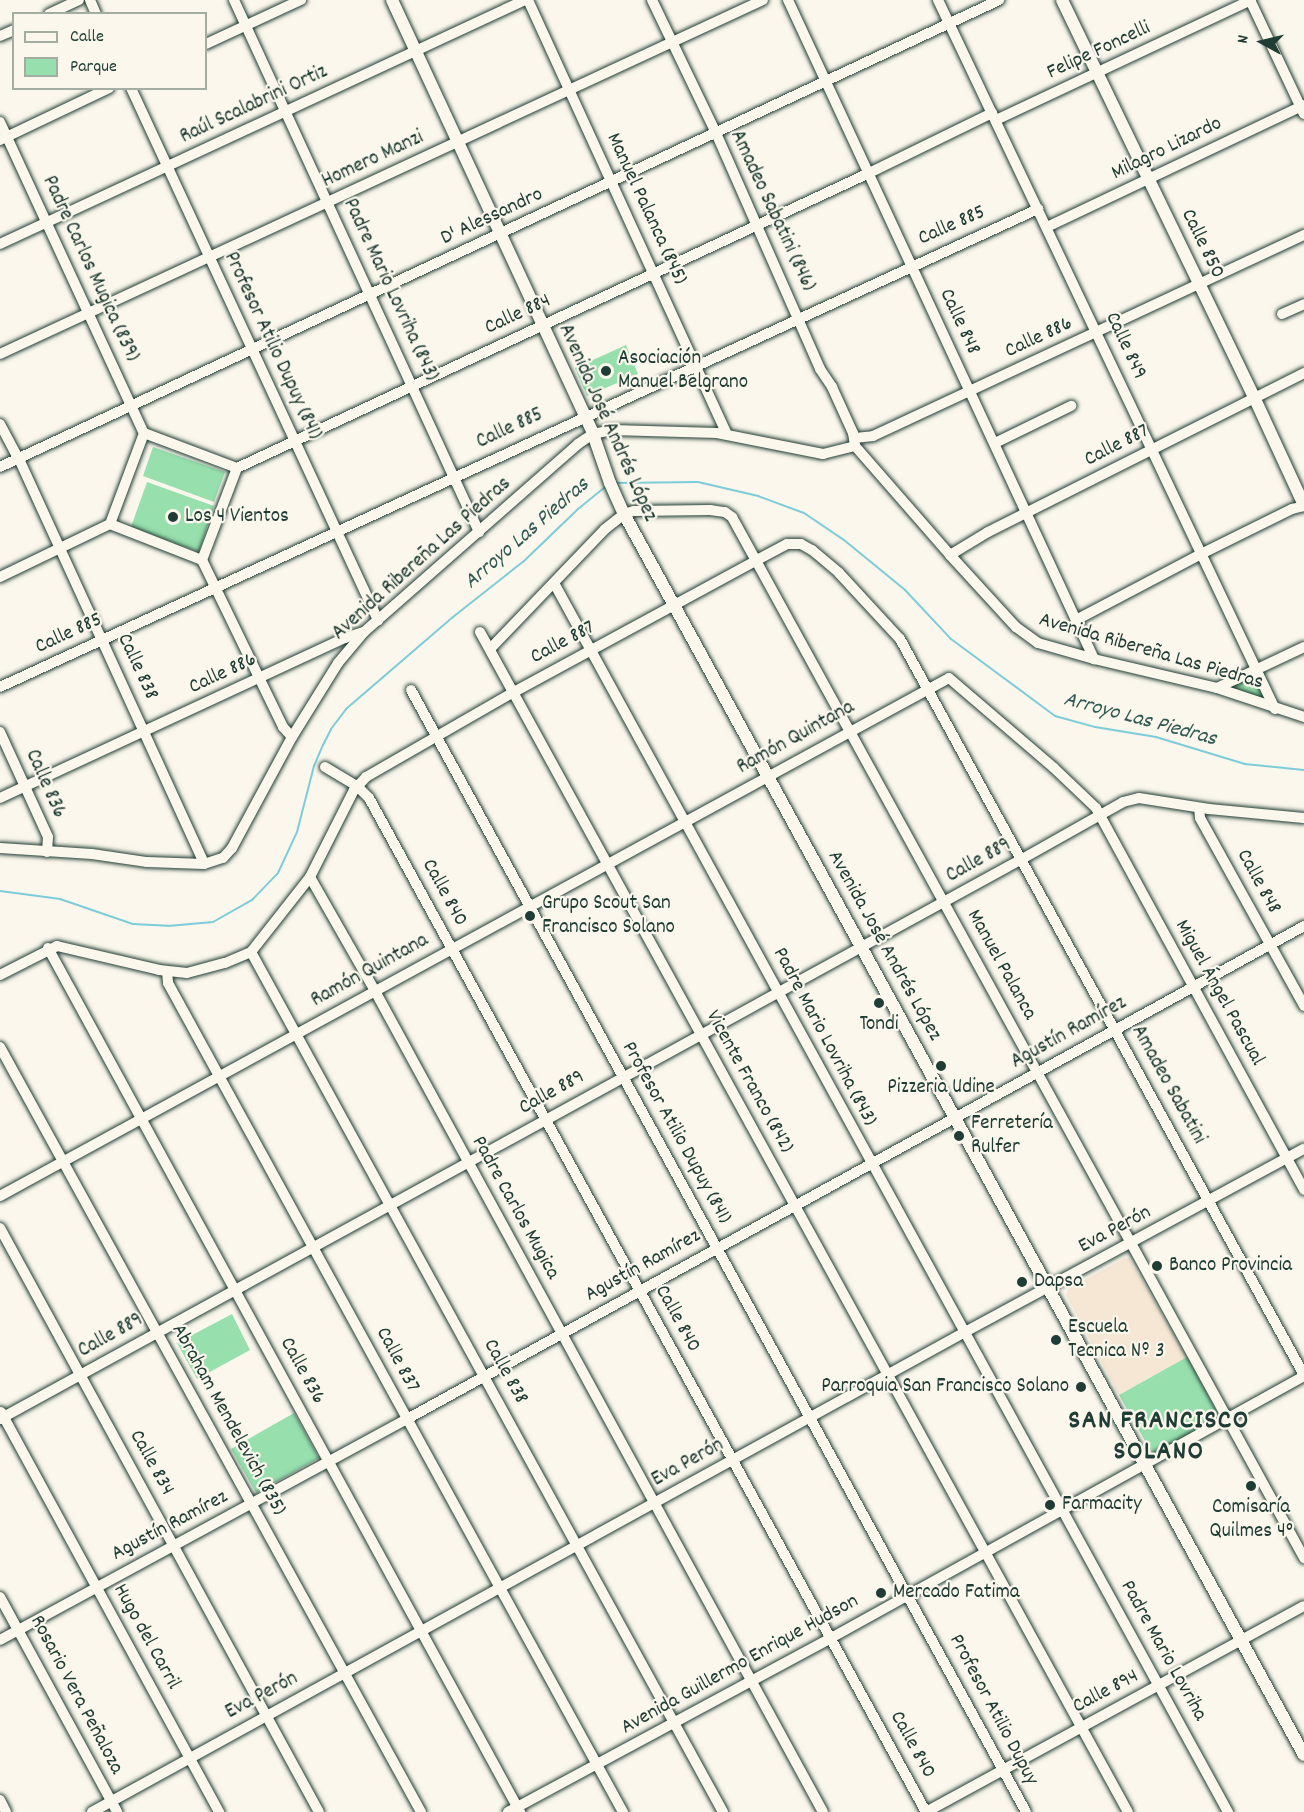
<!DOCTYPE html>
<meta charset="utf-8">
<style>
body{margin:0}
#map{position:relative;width:1304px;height:1812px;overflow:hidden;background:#fbf7ec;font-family:Dekko,sans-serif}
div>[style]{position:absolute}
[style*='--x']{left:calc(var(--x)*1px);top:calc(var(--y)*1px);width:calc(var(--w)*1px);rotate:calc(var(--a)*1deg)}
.built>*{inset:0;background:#f6e7d4}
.green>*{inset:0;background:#97dfad}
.stream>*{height:2px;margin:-1px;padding:0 1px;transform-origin:1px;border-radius:1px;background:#7dccda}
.roads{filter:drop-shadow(0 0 2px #1f3d34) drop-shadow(0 0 2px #1f3d34)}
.minor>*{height:10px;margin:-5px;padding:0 5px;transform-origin:5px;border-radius:5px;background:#fbf7ec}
.major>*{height:12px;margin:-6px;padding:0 6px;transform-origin:6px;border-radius:6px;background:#fbf7ec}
.dots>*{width:16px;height:16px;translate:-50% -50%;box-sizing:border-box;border:3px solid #fbf7ec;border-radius:50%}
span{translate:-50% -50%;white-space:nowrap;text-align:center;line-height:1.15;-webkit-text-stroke:4.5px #fbf7ec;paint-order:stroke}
.street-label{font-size:21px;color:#1f3d34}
.poi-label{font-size:21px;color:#1f3d34}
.left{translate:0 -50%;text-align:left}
.right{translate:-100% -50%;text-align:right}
.water-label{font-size:22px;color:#325a55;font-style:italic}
.district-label{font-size:27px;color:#1f3d34;font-weight:700;letter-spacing:1.5px}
.legend{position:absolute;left:12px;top:12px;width:195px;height:78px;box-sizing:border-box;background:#fbf7ec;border:2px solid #a3ada2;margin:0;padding:8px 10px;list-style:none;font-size:18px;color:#1f3d34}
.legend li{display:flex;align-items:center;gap:12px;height:30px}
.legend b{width:30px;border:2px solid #a3ada2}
.north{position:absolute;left:1232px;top:12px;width:60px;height:60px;-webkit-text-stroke:4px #fbf7ec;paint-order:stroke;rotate:278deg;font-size:16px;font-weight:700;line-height:24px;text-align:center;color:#1f3d34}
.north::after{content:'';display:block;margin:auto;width:21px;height:27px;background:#1f3d34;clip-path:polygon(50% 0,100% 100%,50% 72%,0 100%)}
</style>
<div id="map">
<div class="built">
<i style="clip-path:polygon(1125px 1258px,1130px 1259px,1187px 1357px,1119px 1395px,1066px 1295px,1068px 1289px)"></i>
</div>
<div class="green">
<i style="clip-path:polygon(626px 345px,638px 374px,587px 396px,575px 368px)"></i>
<i style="clip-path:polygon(153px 447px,225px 472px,214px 502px,143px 476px)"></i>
<i style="clip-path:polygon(147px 482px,214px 506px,199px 552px,131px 527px)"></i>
<i style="clip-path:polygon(1253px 675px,1266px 701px,1225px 688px)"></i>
<i style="clip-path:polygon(232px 1314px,250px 1350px,197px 1379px,177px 1343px)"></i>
<i style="clip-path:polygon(1187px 1357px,1220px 1417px,1153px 1455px,1119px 1395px)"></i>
<i style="clip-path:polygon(294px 1413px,319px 1458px,256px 1493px,231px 1449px)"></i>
</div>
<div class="stream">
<i style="--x:614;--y:483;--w:84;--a:-0.7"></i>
<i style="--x:698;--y:482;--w:62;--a:13.1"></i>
<i style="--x:758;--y:496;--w:49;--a:20.3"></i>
<i style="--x:804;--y:513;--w:48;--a:34"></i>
<i style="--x:844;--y:540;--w:79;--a:39.3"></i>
<i style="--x:905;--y:590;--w:67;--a:46.8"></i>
<i style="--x:951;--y:639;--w:129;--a:36.5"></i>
<i style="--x:1055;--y:716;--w:41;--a:15.4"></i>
<i style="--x:1095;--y:727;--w:62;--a:9.3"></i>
<i style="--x:1156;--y:737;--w:93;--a:16.9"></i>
<i style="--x:1245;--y:764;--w:59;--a:5.8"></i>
<i style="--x:0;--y:891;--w:61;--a:7.6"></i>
<i style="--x:60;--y:899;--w:77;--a:18.9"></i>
<i style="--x:133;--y:924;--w:35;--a:3"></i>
<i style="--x:168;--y:926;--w:45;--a:-5.1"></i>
<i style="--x:213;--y:922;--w:45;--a:-29.4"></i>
<i style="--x:252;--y:900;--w:37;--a:-46"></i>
<i style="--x:278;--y:873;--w:45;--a:-65.1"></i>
<i style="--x:297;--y:832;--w:68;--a:-75.6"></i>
<i style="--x:314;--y:766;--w:23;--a:-67"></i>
<i style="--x:323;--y:745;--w:18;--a:-63"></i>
<i style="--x:331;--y:729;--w:25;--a:-53"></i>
<i style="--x:346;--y:709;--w:141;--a:-40.7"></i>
<i style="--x:453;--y:617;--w:90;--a:-38.3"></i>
<i style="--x:524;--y:561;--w:75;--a:-43.9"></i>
<i style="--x:578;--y:509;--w:36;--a:-39"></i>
</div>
<div class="roads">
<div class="minor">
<i style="--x:90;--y:0;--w:15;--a:67"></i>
<i style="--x:234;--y:0;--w:586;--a:65.27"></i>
<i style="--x:528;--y:0;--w:477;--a:65.4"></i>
<i style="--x:652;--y:0;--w:148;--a:64.3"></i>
<i style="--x:716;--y:133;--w:258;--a:66.2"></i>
<i style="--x:820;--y:369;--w:22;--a:56"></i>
<i style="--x:832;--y:387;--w:51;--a:65.5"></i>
<i style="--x:853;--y:433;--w:13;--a:81"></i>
<i style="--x:855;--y:446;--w:145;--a:48.9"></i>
<i style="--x:950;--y:555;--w:98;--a:47.5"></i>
<i style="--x:1016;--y:627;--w:27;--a:36"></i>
<i style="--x:1038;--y:643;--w:58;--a:15.9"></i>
<i style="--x:1094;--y:659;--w:126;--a:13.3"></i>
<i style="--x:1217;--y:688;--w:92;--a:18.4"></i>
<i style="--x:788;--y:0;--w:727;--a:65.09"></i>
<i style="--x:938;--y:0;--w:785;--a:64.58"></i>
<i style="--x:1250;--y:0;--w:126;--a:64.7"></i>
<i style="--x:49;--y:14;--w:33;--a:-25"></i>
<i style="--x:0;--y:36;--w:15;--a:-23"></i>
<i style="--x:206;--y:44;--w:105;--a:-24.9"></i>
<i style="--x:131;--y:88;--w:587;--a:65.1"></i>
<i style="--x:996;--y:120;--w:282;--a:-25.2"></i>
<i style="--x:0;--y:122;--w:343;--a:65.2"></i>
<i style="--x:0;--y:140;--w:121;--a:-25.5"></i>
<i style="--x:1047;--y:227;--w:284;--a:-25.4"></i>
<i style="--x:0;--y:244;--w:579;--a:-24.93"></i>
<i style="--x:1282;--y:314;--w:24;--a:-24"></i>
<i style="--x:0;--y:354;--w:841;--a:-24.89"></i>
<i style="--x:0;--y:424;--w:40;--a:62"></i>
<i style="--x:19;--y:459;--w:445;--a:65.4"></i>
<i style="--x:855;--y:438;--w:18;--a:-6"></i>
<i style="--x:873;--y:436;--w:476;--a:-25"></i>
<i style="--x:995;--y:443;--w:85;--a:-26"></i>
<i style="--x:0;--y:467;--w:1103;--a:-25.05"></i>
<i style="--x:110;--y:524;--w:97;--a:-69.5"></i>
<i style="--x:144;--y:433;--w:99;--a:20.6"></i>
<i style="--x:237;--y:468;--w:697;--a:-25.02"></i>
<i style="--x:869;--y:173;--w:137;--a:-26"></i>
<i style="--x:950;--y:555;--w:44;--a:-31.2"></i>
<i style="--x:988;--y:532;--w:354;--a:-26.7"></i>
<i style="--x:202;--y:560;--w:186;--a:64.1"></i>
<i style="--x:283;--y:727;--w:13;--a:48"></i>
<i style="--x:0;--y:577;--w:122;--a:-25.7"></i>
<i style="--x:110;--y:524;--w:99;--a:21.4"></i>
<i style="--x:202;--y:560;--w:98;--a:-69.2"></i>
<i style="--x:554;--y:583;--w:1402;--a:61.26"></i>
<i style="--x:1076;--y:620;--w:141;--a:-27.8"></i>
<i style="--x:1201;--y:554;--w:102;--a:-26.3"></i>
<i style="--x:1292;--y:509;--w:12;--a:-14"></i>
<i style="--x:480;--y:632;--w:1346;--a:61.23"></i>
<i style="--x:490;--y:649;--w:166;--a:-46.2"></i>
<i style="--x:605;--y:529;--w:24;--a:-38"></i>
<i style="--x:624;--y:514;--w:10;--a:-17"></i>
<i style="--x:634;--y:511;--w:76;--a:-0.8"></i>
<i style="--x:710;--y:510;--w:15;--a:8"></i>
<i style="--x:725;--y:512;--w:9;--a:36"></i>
<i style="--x:732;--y:517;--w:1188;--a:61.21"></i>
<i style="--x:0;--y:687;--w:1143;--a:-24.73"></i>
<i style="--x:1217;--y:688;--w:96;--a:-25.2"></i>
<i style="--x:411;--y:690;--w:1279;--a:61.27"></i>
<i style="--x:0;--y:732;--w:115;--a:65.4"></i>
<i style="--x:48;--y:837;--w:15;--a:94"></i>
<i style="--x:325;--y:767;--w:37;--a:31"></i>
<i style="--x:357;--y:786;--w:17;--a:45"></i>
<i style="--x:369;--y:798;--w:1157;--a:61.22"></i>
<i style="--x:0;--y:798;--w:380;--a:-24.9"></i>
<i style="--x:345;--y:638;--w:20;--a:-18"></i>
<i style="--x:1199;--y:808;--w:10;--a:84"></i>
<i style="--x:1200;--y:818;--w:215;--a:61"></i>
<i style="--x:0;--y:848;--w:92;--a:3.7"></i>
<i style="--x:92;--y:854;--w:56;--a:8.3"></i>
<i style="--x:147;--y:862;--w:57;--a:2"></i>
<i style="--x:204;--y:864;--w:20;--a:-18"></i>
<i style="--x:223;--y:858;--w:13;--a:-48"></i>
<i style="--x:232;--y:848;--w:126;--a:-61.6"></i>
<i style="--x:292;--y:737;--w:87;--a:-58.1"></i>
<i style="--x:338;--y:663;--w:40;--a:-50"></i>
<i style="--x:364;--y:632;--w:285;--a:-41.3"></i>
<i style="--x:578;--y:444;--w:18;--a:-34"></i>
<i style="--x:593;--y:434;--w:19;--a:-12"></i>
<i style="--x:612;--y:430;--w:105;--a:1.6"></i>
<i style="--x:717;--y:433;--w:108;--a:11.2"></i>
<i style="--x:823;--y:454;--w:33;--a:-14"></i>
<i style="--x:310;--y:877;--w:131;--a:60.3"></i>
<i style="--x:375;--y:991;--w:935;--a:61.38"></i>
<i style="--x:48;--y:948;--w:985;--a:61.35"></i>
<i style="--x:251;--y:952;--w:981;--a:61.24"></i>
<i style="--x:167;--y:971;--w:12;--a:85"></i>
<i style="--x:168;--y:983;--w:946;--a:61.24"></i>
<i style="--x:0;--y:975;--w:64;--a:-27"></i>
<i style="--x:57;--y:946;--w:105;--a:13.2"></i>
<i style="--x:159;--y:970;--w:28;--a:6"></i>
<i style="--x:187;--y:973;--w:39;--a:-15"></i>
<i style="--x:225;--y:963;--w:28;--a:-23"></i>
<i style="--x:251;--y:952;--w:95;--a:-51.8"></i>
<i style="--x:310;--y:877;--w:97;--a:-63.2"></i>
<i style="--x:354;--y:790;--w:18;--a:-47"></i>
<i style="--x:366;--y:777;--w:171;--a:-29.9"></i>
<i style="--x:514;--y:692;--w:277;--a:-28.5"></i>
<i style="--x:757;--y:560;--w:34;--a:-28"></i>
<i style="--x:787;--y:544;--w:14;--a:0"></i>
<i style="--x:801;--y:544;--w:13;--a:29"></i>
<i style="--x:812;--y:550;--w:35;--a:40"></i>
<i style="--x:839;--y:573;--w:90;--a:47.3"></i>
<i style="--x:900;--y:639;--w:840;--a:61.24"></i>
<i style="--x:0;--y:1047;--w:873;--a:61.17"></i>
<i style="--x:0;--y:1196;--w:1081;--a:-28.63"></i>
<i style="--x:949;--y:678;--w:138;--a:40.6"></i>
<i style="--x:1054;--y:768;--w:58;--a:43.6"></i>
<i style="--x:1096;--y:808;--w:435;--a:61.4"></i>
<i style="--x:0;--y:1228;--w:665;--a:61.36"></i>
<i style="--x:1;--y:1412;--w:456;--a:61.4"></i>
<i style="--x:0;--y:1419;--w:1165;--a:-28.72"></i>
<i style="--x:1022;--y:859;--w:116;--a:-29.4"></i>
<i style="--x:1123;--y:802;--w:16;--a:-14"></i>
<i style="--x:1139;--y:798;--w:71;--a:8.9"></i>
<i style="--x:1209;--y:809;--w:95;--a:5.4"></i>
<i style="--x:0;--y:1597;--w:245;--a:61.4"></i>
<i style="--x:0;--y:1640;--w:463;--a:-28.5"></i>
<i style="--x:407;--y:1419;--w:1024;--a:-28.79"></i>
<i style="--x:0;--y:1800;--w:13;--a:63"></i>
<i style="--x:92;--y:1812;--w:996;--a:-28.8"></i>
<i style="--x:965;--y:1332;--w:385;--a:-28.4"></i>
<i style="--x:508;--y:1812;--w:367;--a:-28.3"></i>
<i style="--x:831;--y:1638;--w:541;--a:-28.98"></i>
<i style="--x:926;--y:1812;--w:430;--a:-28.6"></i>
</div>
<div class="major">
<i style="--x:392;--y:0;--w:478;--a:65.1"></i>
<i style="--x:593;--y:434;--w:52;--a:70.9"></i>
<i style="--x:610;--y:483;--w:34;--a:66"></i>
<i style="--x:624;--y:514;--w:1415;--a:61.28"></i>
<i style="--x:1062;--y:0;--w:441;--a:64.2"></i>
<i style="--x:1254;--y:397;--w:119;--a:65.2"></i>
</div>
</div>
<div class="dots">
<i style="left:606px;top:371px;background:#1f3d34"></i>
<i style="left:173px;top:517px;background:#1f3d34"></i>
<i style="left:530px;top:916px;background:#1f3d34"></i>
<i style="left:879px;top:1003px;background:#1f3d34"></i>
<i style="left:941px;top:1066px;background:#1f3d34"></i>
<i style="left:959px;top:1136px;background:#1f3d34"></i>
<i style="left:1157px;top:1266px;background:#1f3d34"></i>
<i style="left:1022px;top:1282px;background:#1f3d34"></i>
<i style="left:1056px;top:1340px;background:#1f3d34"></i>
<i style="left:1081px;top:1387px;background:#1f3d34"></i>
<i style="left:1251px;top:1486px;background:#1f3d34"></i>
<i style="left:1050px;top:1505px;background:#1f3d34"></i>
<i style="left:881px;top:1593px;background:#1f3d34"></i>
</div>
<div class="street-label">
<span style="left:1099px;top:51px;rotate:-25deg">Felipe Foncelli</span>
<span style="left:254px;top:105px;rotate:-25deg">Raúl Scalabrini Ortiz</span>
<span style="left:1167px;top:149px;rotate:-26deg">Milagro Lizardo</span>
<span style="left:373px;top:160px;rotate:-25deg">Homero Manzi</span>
<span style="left:646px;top:209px;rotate:65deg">Manuel Palanca (845)</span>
<span style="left:772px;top:211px;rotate:65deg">Amadeo Sabatini (846)</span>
<span style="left:492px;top:217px;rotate:-25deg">D' Alessandro</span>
<span style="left:952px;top:226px;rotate:-24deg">Calle 885</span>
<span style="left:1202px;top:244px;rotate:64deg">Calle 850</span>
<span style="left:90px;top:269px;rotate:65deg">Padre Carlos Mugica (839)</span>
<span style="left:390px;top:290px;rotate:65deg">Padre Mario Lovriha (843)</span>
<span style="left:518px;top:315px;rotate:-25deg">Calle 884</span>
<span style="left:959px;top:322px;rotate:65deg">Calle 848</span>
<span style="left:1039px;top:338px;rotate:-25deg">Calle 886</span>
<span style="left:272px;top:346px;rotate:65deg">Profesor Atilio Dupuy (841)</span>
<span style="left:1125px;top:346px;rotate:65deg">Calle 849</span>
<span style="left:607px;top:423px;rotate:66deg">Avenida José Andrés López</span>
<span style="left:510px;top:429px;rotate:-25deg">Calle 885</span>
<span style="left:1117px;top:446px;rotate:-27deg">Calle 887</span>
<span style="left:422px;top:559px;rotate:-42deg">Avenida Ribereña Las Piedras</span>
<span style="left:69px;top:634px;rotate:-25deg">Calle 885</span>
<span style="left:563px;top:643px;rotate:-28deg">Calle 887</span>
<span style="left:1151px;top:652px;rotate:16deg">Avenida Ribereña Las Piedras</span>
<span style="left:137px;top:667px;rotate:65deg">Calle 838</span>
<span style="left:223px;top:674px;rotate:-25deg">Calle 886</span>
<span style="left:796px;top:738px;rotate:-29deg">Ramón Quintana</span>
<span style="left:45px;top:784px;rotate:66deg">Calle 836</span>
<span style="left:979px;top:861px;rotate:-29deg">Calle 889</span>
<span style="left:1258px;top:882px;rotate:61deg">Calle 848</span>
<span style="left:444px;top:893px;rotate:61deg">Calle 840</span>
<span style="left:884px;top:946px;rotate:61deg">Avenida José Andrés López</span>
<span style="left:1001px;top:965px;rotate:61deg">Manuel Palanca</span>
<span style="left:370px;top:971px;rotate:-29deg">Ramón Quintana</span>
<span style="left:1219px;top:993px;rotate:61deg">Miguel Ángel Pascual</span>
<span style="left:1069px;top:1033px;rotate:-29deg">Agustín Ramírez</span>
<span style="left:824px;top:1037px;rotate:62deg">Padre Mario Lovriha (843)</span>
<span style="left:749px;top:1082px;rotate:61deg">Vicente Franco (842)</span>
<span style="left:1168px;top:1085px;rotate:61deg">Amadeo Sabatini</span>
<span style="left:552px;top:1093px;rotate:-29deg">Calle 889</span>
<span style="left:676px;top:1133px;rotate:61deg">Profesor Atilio Dupuy (841)</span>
<span style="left:515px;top:1208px;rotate:61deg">Padre Carlos Mugica</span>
<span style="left:1115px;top:1230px;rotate:-28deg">Eva Perón</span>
<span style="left:643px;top:1266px;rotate:-29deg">Agustín Ramírez</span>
<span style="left:677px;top:1319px;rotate:61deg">Calle 840</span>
<span style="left:111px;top:1336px;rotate:-29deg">Calle 889</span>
<span style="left:397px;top:1360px;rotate:62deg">Calle 837</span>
<span style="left:302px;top:1371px;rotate:61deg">Calle 836</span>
<span style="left:505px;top:1372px;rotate:61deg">Calle 838</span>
<span style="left:228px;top:1420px;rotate:61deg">Abraham Mendelevich (835)</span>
<span style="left:151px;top:1463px;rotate:61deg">Calle 834</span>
<span style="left:688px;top:1463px;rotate:-29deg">Eva Perón</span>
<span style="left:170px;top:1526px;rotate:-28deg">Agustín Ramírez</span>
<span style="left:146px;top:1637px;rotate:61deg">Hugo del Carril</span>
<span style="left:1163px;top:1651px;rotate:61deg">Padre Mario Lovriha</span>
<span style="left:740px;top:1665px;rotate:-29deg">Avenida Guillermo Enrique Hudson</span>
<span style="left:1106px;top:1692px;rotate:-28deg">Calle 894</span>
<span style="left:76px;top:1695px;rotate:62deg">Rosario Vera Peñaloza</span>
<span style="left:262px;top:1696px;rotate:-28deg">Eva Perón</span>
<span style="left:993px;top:1710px;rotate:62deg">Profesor Atilio Dupuy</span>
<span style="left:912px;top:1745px;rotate:61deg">Calle 840</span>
</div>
<div class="poi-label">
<span class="left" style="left:618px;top:371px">Asociación<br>Manuel Belgrano</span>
<span class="left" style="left:185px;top:517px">Los 4 Vientos</span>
<span class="left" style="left:542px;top:916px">Grupo Scout San<br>Francisco Solano</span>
<span style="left:879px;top:1025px">Tondi</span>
<span style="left:941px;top:1088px">Pizzeria Udine</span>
<span class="left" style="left:971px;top:1136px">Ferretería<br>Rulfer</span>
<span class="left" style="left:1169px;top:1266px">Banco Provincia</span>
<span class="left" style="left:1034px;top:1282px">Dapsa</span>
<span class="left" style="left:1068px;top:1340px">Escuela<br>Tecnica Nº 3</span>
<span class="right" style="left:1069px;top:1387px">Parroquia San Francisco Solano</span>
<span class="left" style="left:1062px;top:1505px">Farmacity</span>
<span style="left:1251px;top:1520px">Comisaría<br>Quilmes 4°</span>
<span class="left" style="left:893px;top:1593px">Mercado Fatima</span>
</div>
<div class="water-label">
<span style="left:527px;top:534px;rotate:-41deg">Arroyo Las Piedras</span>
<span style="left:1140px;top:720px;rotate:15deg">Arroyo Las Piedras</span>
</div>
<div class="district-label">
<span style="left:1159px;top:1437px">SAN FRANCISCO<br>SOLANO</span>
</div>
<ul class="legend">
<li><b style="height:8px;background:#fbf7ec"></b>Calle</li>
<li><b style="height:16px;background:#97dfad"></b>Parque</li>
</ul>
<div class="north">N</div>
</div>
